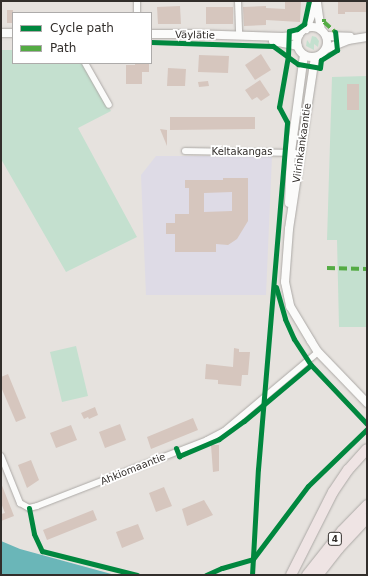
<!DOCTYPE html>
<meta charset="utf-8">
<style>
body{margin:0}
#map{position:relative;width:368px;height:576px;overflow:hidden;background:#e6e2de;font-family:"DejaVu Sans",sans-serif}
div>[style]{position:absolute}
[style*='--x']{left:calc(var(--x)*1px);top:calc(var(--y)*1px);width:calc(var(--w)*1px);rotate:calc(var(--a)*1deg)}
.education>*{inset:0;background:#dedbe6}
.green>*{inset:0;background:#c4e0cf}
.water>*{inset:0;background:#6ab6b8}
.building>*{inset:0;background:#d6c6be}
.roads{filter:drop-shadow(0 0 1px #aca9a6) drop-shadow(0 0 1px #aca9a6)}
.minor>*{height:6px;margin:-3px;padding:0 3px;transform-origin:3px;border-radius:3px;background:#fbfbfa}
.tertiary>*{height:8px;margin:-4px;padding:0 4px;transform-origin:4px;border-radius:4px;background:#fbfbfa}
.tertiary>.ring{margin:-4px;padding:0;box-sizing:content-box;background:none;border:8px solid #fbfbfa;border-radius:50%}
.trunk>*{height:10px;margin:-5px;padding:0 5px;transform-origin:5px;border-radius:5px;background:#efe4e4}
.quiet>*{height:4px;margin-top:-2px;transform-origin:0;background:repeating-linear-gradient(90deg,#54ab44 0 8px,transparent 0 12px)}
.cycleway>*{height:5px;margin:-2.5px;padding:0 2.5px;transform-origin:2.5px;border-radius:2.5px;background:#00873e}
span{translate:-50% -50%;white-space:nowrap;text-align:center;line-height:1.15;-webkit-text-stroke:3.5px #fff;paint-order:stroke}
.shield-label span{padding:1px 3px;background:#fff;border:1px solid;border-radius:3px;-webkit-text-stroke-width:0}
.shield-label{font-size:9px;color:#322e2b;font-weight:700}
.street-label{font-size:10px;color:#322e2b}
.frame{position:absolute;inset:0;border:2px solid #322e2b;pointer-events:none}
.legend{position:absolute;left:12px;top:12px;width:140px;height:52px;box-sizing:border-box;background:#fff;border:1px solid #adabaa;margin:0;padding:5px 7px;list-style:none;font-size:12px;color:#322e2b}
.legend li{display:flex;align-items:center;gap:8px;height:20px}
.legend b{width:20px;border:1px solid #adabaa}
</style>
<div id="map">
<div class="education">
<i style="clip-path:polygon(156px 156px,272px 156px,266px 295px,146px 295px,141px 175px)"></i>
</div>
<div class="green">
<i style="clip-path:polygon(312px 36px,316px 37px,319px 41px,318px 47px,314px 44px,314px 50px,306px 46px,307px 40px,310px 44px)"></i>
<i style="clip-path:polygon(1px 50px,13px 50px,13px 63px,84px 63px,111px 111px,78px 128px,137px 237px,66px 272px,1px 159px)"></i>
<i style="clip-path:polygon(367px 76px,367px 327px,339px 327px,337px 240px,327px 240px,332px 77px)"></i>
<i style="clip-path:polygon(76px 346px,88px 396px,62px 402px,50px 352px)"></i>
</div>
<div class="water">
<i style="clip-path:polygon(1px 541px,20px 549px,115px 575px,1px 575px)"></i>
</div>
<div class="building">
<i style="clip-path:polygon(285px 1px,301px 1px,300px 22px,266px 20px,266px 25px,244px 26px,243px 7px,266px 6px,266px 8px,285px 9px)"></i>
<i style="clip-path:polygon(338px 1px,367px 1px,367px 12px,345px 12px,345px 14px,338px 14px)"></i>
<i style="clip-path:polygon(180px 6px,181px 24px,158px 24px,157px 7px)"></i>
<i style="clip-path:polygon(206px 7px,233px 7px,233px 24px,206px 24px)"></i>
<i style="clip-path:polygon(7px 10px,13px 10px,13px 23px,7px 23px)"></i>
<i style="clip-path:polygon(261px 54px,271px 70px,255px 80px,245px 65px)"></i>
<i style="clip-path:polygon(199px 55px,229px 56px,228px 73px,198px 72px)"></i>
<i style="clip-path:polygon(135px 63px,149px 63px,149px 72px,142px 72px,142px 84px,126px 84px,126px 65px,135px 65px)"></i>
<i style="clip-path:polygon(168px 68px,186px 69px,185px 86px,167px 86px)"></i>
<i style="clip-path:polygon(260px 80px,270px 95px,261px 101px,257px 97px,252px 100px,245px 90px)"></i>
<i style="clip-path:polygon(208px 81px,209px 86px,199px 87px,198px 82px)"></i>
<i style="clip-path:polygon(347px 84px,359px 84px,359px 110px,347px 110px)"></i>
<i style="clip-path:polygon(170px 117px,255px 117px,255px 129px,170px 130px)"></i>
<i style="clip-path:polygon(160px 129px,167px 130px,167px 146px)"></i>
<i style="clip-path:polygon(evenodd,223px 178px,248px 178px,248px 221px,237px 239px,228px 245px,216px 244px,216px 252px,175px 252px,175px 234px,166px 234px,166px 223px,175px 223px,175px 214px,189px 214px,189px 188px,185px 188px,185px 180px,223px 180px,223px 178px,232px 192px,232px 211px,204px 212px,204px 193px,232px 192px)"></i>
<i style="clip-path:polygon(234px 348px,239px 349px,239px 352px,250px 352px,248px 375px,242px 375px,241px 386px,218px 384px,218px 380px,205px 379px,206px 364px,233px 367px)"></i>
<i style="clip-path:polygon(8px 374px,26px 418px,16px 422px,1px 387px,1px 377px)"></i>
<i style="clip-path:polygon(95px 407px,98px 415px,89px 419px,88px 417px,84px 419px,81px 413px)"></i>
<i style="clip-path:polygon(193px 418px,198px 430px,151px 449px,147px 437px)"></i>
<i style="clip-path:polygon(120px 424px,126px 440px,105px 448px,99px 432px)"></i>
<i style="clip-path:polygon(71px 425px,77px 440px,56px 448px,50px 433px)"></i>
<i style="clip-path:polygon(211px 445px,219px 445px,219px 471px,213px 472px)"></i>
<i style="clip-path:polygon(31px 460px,39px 480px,27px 488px,18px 465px)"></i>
<i style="clip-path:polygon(1px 483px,14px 516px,1px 521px,1px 514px,5px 513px,1px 503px)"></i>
<i style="clip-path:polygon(164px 487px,172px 506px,156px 512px,149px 493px)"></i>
<i style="clip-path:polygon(204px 500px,213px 515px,187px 526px,182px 509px)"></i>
<i style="clip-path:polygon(93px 510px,97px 520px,47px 540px,43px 530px)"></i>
<i style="clip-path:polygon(138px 524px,144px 539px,122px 548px,116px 532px)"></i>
</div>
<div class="roads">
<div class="minor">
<i style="--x:137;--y:1;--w:12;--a:90"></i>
<i style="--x:238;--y:1;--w:35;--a:88"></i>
<i style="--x:85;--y:63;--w:48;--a:60.3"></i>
<i style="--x:185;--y:151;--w:110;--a:1"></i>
<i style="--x:1;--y:456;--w:51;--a:68"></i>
<i style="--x:20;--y:503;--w:10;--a:29"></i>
<i style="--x:29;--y:508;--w:8;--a:-14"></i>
<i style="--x:37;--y:506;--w:182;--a:-21.2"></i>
<i style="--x:207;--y:440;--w:19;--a:-28"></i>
<i style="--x:224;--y:431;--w:123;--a:-40"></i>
</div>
<div class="tertiary">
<i style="--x:317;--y:3;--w:27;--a:82"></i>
<i class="ring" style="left:297px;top:27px;width:22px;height:22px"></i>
<i style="--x:306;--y:29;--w:30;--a:-69"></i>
<i style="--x:1;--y:33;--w:12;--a:0"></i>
<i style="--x:151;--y:34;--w:40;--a:0"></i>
<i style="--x:191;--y:34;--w:92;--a:1.9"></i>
<i style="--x:283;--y:37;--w:16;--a:-7"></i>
<i style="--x:326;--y:36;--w:24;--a:2"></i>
<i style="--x:273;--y:41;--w:25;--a:11"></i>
<i style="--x:326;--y:49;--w:24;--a:-22"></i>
<i style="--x:348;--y:40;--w:19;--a:-9"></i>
<i style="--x:315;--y:57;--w:174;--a:98.6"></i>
<i style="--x:289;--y:229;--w:53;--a:94.3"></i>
<i style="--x:285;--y:282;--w:25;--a:78"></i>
<i style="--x:290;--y:306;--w:41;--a:59"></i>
<i style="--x:311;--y:341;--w:13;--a:58"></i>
<i style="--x:318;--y:352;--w:71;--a:46.1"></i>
<i style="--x:289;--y:203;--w:51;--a:-87.8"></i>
<i style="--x:291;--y:152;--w:98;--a:-82.4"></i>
</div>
<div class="trunk">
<i style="--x:291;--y:575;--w:93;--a:-63.2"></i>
<i style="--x:333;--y:492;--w:27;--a:-56"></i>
<i style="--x:348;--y:470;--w:28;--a:-48"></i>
<i style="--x:307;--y:575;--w:56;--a:-51.5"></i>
<i style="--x:342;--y:531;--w:36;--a:-46"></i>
<i style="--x:318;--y:575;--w:34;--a:-52"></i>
<i style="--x:339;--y:548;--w:41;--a:-47"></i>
</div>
</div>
<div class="quiet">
<i style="--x:324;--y:19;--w:3;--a:90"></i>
<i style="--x:324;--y:22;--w:15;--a:42"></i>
<i style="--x:327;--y:268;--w:40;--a:1.4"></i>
</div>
<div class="cycleway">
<i style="--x:151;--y:42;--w:122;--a:1.9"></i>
<i style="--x:273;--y:46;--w:31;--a:36"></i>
<i style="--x:298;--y:64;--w:22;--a:10"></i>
<i style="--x:320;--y:68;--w:8;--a:-83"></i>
<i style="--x:321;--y:60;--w:19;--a:-32"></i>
<i style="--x:337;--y:50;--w:18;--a:-96"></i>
<i style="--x:276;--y:287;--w:33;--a:74"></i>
<i style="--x:285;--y:319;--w:22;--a:66"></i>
<i style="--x:294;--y:339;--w:31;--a:57"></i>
<i style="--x:311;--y:365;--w:81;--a:46.5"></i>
<i style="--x:176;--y:448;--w:9;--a:69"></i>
<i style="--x:179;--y:456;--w:43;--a:-23"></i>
<i style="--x:219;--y:439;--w:31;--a:-36"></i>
<i style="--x:244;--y:421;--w:87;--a:-39.9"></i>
<i style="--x:29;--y:508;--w:26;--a:79"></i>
<i style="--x:34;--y:534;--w:19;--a:65"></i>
<i style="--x:42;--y:551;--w:98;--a:14.2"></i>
<i style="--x:206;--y:575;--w:17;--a:-24"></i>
<i style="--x:222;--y:568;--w:32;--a:-16"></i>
<i style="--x:253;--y:559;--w:91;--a:-53"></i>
<i style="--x:308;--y:486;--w:82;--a:-44"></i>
<i style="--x:252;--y:575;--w:106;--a:-86.8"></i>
<i style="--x:258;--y:469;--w:348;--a:-85.2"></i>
<i style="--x:287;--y:122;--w:17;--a:-118"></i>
<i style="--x:279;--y:107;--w:52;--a:-80"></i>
<i style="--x:288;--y:56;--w:25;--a:-88"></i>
<i style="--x:289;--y:31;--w:8;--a:-14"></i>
<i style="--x:297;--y:29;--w:9;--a:-36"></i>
<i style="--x:304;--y:24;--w:24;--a:-78"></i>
</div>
<div class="shield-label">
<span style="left:335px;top:539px">4</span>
</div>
<div class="street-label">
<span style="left:195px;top:35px;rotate:1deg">Väylätie</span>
<span style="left:302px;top:143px;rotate:-82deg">Viirinkankaantie</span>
<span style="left:242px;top:152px">Keltakangas</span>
<span style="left:133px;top:469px;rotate:-22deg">Ahkiomaantie</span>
</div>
<div class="frame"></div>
<ul class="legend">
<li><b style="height:5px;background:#00873e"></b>Cycle path</li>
<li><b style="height:5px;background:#54ab44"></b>Path</li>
</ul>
</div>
